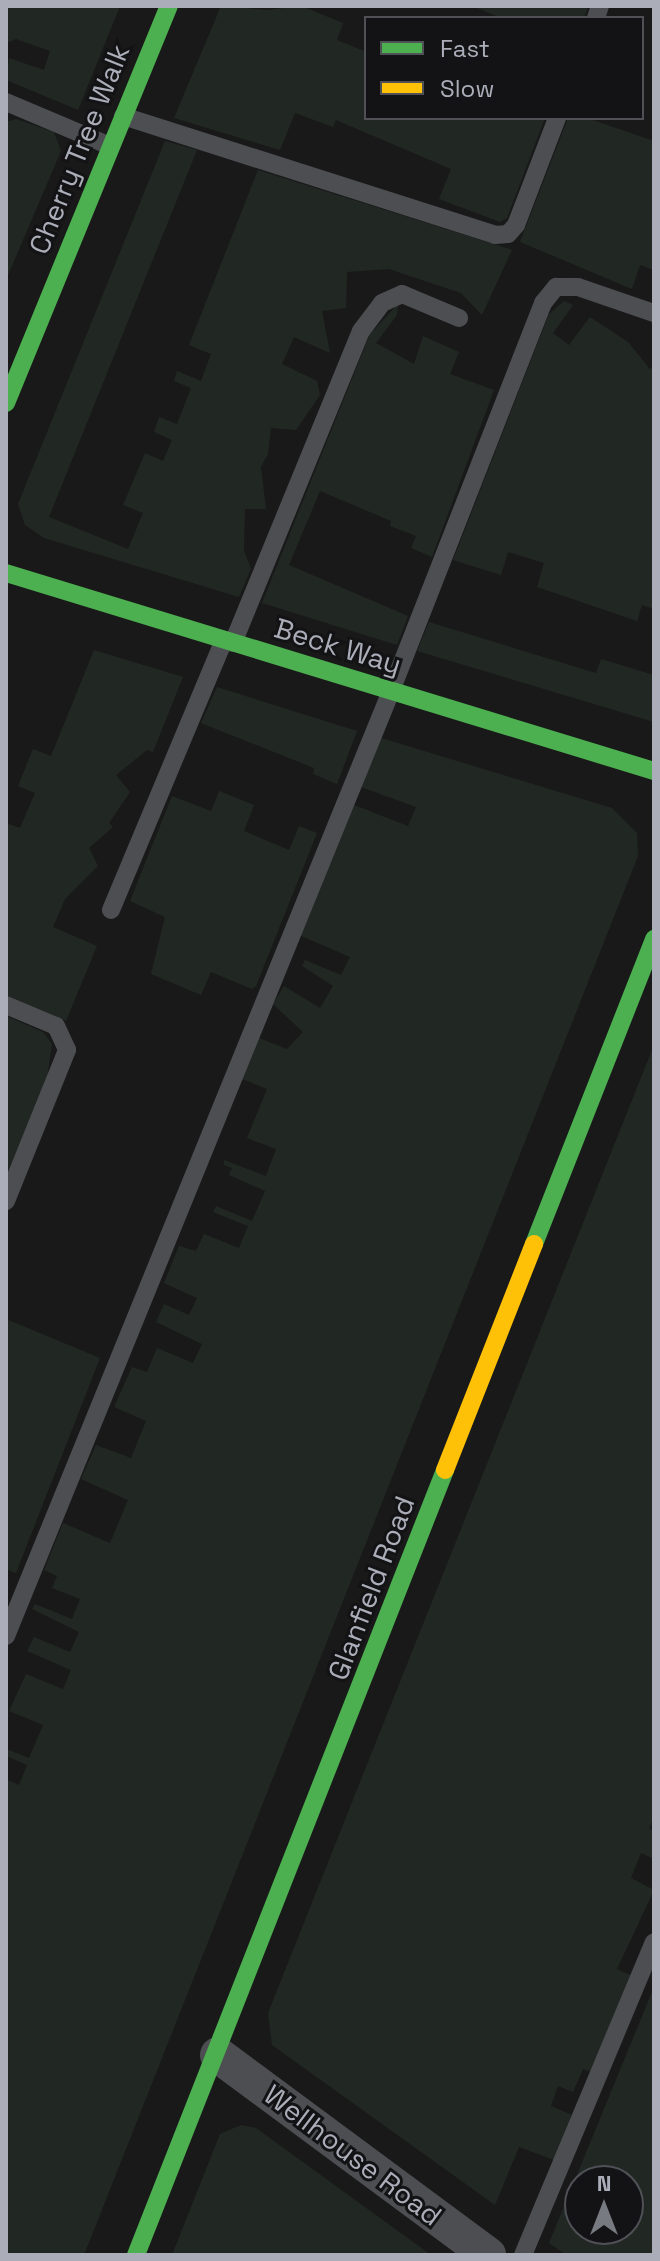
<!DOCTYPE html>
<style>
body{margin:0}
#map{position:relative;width:660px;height:2261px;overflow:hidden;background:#191919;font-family:"Space Grotesk",sans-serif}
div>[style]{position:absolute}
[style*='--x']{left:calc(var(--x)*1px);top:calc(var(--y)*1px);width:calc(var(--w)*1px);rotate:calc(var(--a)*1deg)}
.green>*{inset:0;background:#212823}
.lane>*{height:18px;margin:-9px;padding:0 9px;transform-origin:9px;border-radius:9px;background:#4d4e52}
.street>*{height:36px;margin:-18px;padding:0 18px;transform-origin:18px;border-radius:18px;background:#4d4e52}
.fast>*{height:18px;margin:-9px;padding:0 9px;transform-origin:9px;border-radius:9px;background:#4caf50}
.slow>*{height:18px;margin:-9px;padding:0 9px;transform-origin:9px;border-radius:9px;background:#ffc107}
span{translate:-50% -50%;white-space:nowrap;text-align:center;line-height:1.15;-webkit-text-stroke:6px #131315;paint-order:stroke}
.street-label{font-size:28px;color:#abaeb9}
.frame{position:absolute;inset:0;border:8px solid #abaeb9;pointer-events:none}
.legend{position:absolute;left:364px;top:16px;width:280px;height:104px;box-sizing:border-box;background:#131315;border:2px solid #505157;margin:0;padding:10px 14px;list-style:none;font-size:24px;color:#abaeb9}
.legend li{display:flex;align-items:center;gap:16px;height:40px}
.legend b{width:40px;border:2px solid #505157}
.north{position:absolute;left:564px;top:2165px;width:80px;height:80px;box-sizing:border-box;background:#131315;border:2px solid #505157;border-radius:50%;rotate:0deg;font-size:22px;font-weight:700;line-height:32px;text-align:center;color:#abaeb9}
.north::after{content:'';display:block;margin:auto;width:28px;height:36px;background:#787a81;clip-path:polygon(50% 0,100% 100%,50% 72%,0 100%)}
</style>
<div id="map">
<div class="green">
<i style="clip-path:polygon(6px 6px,120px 6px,78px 110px,6px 80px,9px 58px,44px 70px,50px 51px,16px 39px,6px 43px)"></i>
<i style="clip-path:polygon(221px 6px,267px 10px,301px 6px,343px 23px,337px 40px,364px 51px,366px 118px,545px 118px,507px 218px,500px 222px,439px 199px,451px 169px,336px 120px,333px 127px,295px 113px,280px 150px,174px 118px)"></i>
<i style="clip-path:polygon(472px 6px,584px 6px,588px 7px,584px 18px,502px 18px)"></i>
<i style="clip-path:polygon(568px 118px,587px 118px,654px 141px,654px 270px,640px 265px,632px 289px,520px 242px)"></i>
<i style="clip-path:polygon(16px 119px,54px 132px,61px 151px,6px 280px,6px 122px)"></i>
<i style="clip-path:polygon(165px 141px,197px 150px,49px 517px,128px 549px,143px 513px,123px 505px,145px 453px,163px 461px,172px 440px,154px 432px,159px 417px,177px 424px,191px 388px,174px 381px,177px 371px,201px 381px,211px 354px,189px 345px,258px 170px,512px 250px,482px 315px,461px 293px,389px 269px,347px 272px,346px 308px,322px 311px,330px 353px,294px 337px,282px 364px,317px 381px,320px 395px,296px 430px,271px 428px,268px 454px,261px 467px,266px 509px,245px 509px,244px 551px,251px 569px,239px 597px,44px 538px,25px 525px,18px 504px)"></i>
<i style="clip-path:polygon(564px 301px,573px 305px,553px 333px,569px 345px,590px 317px,628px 342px,650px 369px,654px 367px,654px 609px,642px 605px,637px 621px,537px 587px,544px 563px,508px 552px,501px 575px,453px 560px,549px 314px)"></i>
<i style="clip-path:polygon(398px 304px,397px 315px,376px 343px,414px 364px,423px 336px,459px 352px,450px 374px,494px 390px,432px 557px,411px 548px,416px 536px,390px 526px,391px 521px,320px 491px,289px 565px,408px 616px,397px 645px,262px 603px,370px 334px)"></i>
<i style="clip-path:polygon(429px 622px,596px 673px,601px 659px,654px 675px,654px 722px,417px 651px)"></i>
<i style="clip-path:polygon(94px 650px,183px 677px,153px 752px,147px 750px,116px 775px,130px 792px,109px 823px,113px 827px,89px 848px,98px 866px,65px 899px,53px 927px,97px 946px,66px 1021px,6px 995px,6px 823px,20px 828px,35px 793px,18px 786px,33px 749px,51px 756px)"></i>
<i style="clip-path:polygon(217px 687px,357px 731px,337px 784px,313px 774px,314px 768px,201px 723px)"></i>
<i style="clip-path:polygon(378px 737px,612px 808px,637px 833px,638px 856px,84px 2255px,6px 2255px,6px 1779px,19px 1785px,27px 1765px,6px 1756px,6px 1749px,29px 1758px,43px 1725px,9px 1711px,26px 1674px,63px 1689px,71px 1670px,27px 1651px,34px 1637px,70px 1652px,79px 1632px,32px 1609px,35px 1604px,72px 1619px,80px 1599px,52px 1588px,57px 1576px,44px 1570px,63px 1523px,110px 1543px,128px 1500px,81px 1479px,96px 1445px,131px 1458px,146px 1421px,114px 1407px,132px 1367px,147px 1372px,157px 1348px,193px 1363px,202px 1344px,156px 1322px,164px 1304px,189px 1315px,197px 1298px,164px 1283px,179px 1246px,196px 1251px,204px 1234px,239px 1248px,248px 1226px,213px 1212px,216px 1206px,252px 1221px,265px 1191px,229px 1175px,232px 1168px,224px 1165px,224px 1160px,266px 1176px,276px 1149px,247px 1138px,267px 1089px,242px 1079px,259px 1038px,287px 1049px,303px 1032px,273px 1004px,284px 986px,320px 1008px,333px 986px,302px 966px,305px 960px,341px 975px,350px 957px,299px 935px,354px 805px,408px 826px,416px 807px,361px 787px)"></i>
<i style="clip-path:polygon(219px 791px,254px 805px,244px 831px,289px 850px,299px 826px,317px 833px,256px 986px,252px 989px,211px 972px,201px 995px,151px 974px,165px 917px,130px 901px,172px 796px,211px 811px)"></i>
<i style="clip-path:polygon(6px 1016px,43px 1032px,52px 1044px,47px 1078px,6px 1176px)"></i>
<i style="clip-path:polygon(654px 1045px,654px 1817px,649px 1828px,654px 1831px,654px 1859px,641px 1853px,631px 1878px,654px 1890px,617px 1969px,632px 1976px,593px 2072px,583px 2069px,573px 2092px,558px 2086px,551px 2106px,572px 2115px,554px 2160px,519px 2147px,495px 2205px,272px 2045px,268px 2013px)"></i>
<i style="clip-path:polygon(6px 1319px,100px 1358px,16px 1573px,6px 1569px)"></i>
<i style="clip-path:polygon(evenodd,654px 1987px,654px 2255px,566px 2255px,549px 2243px,654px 1987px,580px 2181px,628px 2181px,628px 2229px,580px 2229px,580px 2181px)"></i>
<i style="clip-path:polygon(241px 2125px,256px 2128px,431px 2255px,172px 2255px,220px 2134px)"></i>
</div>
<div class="lane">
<i style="--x:596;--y:18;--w:13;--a:-72"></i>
<i style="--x:6;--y:102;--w:113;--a:22.9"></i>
<i style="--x:123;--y:116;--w:391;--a:17.7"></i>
<i style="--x:495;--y:235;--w:13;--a:-4"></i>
<i style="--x:508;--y:234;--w:12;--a:-48"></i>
<i style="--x:516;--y:225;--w:115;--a:-69"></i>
<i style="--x:233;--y:643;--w:337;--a:-67.7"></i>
<i style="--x:361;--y:331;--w:35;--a:-53"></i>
<i style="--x:382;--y:303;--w:22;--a:-24"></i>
<i style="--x:402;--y:294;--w:62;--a:22.8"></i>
<i style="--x:111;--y:910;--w:293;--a:-67.3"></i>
<i style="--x:6;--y:1005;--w:54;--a:22.8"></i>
<i style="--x:56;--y:1026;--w:26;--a:65"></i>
<i style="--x:67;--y:1050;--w:163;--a:112"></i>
<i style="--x:6;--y:1636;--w:1020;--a:-67.83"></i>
<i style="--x:391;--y:691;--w:417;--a:-68.6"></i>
<i style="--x:543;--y:303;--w:21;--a:-51"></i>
<i style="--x:556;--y:287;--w:22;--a:0"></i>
<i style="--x:578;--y:287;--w:80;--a:18.9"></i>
<i style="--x:523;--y:2255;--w:339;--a:-67.3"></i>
</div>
<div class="street">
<i style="--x:218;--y:2055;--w:336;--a:36.5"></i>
</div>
<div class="fast">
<i style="--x:6;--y:403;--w:429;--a:-67.7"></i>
<i style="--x:6;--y:573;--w:678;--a:16.99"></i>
<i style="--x:534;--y:1244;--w:328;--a:-68.5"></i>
<i style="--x:136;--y:2255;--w:844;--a:-68.51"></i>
</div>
<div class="slow">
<i style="--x:445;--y:1470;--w:243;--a:-68.5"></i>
</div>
<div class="street-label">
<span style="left:79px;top:149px;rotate:-68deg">Cherry Tree Walk</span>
<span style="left:338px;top:646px;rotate:17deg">Beck Way</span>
<span style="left:371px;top:1588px;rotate:-69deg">Glanfield Road</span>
<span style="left:353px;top:2155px;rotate:37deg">Wellhouse Road</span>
</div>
<div class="frame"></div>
<ul class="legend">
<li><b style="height:10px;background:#4caf50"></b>Fast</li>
<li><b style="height:10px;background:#ffc107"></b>Slow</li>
</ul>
<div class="north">N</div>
</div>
